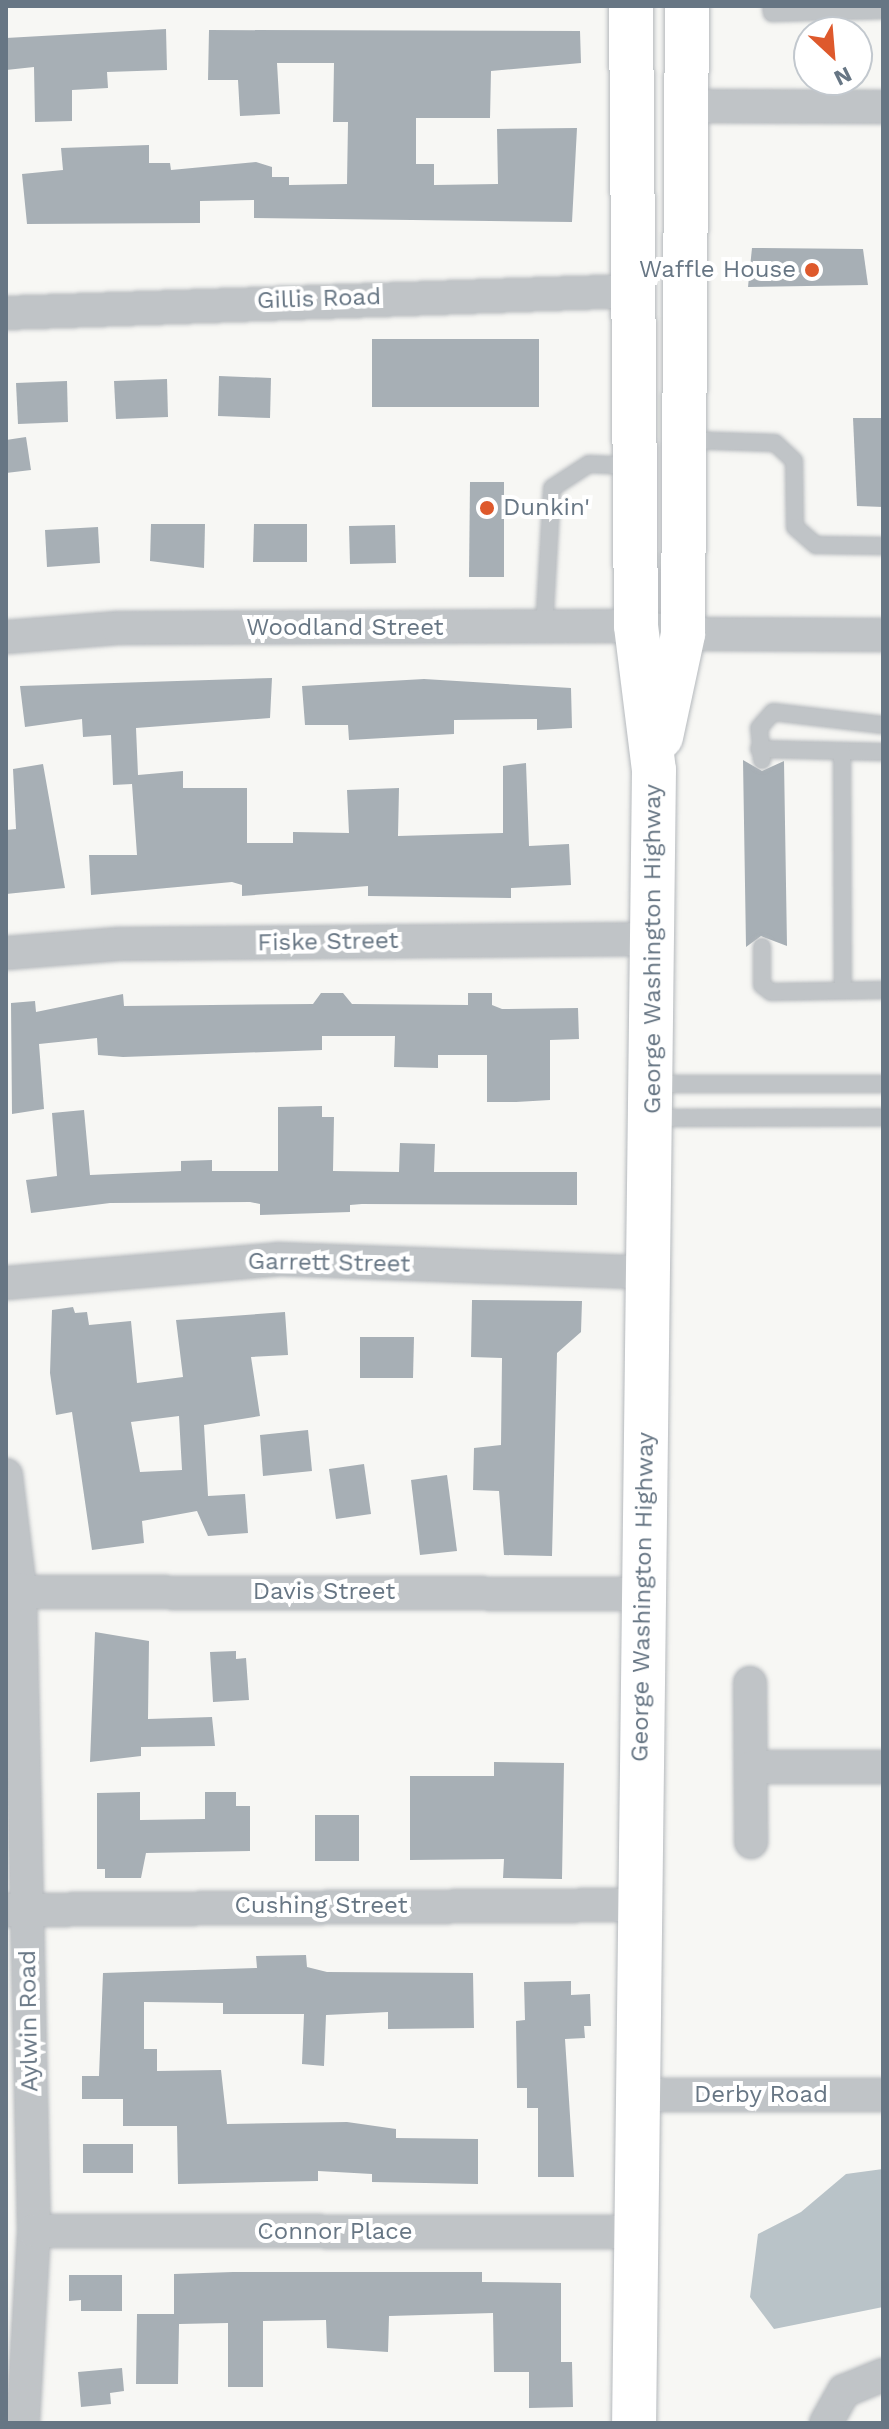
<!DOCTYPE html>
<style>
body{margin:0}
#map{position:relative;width:889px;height:2429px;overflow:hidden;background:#f7f7f4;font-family:"Work Sans",sans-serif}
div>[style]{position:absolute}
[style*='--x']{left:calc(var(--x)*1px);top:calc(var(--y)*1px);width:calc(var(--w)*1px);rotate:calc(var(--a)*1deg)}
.water>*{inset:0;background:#b9c3c8}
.building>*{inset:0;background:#a7afb5}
.roads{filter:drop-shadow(0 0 2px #b5b9bd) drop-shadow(0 0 2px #b5b9bd)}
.lane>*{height:16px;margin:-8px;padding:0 8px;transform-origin:8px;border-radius:8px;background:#c0c4c7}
.street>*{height:32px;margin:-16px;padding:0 16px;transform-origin:16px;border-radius:16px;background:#c0c4c7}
.primary>*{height:44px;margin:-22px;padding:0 22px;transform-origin:22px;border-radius:22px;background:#fff}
.dots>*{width:22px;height:22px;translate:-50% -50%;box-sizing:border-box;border:4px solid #fff;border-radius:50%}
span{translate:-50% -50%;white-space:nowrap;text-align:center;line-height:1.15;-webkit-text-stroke:8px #fff;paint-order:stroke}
.poi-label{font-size:24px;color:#677684}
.right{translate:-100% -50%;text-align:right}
.left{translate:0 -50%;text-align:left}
.street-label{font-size:24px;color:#677684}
.frame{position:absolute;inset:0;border:8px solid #677684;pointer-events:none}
.north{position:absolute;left:793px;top:16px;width:80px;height:80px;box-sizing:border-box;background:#fff;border:2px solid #c2c8ce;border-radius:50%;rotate:154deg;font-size:22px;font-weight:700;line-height:32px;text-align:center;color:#677684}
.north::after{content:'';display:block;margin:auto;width:28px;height:36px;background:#de592c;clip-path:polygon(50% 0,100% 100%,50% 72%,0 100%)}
</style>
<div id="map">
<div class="water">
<i style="clip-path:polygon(883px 2169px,883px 2307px,774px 2329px,750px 2297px,758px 2234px,801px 2212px,846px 2174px)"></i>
</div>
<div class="building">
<i style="clip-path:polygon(166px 29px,167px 70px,107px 72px,108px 88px,72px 90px,72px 121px,35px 122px,34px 67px,6px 70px,6px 38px)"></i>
<i style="clip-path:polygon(209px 30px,580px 31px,581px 63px,491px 71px,490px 118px,416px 118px,416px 164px,434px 164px,434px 185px,498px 184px,497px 129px,577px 128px,572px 222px,254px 218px,254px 200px,200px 201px,200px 223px,27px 224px,22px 174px,63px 170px,61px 148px,149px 145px,149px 163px,170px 163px,171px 170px,256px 162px,272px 167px,272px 177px,289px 177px,289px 185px,347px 184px,348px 122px,333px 122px,334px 63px,277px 63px,280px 114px,240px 116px,238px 80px,208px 80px)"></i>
<i style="clip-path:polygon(752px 248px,863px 249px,868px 285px,748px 287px)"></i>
<i style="clip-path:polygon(372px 339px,539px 339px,539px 407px,372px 407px)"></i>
<i style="clip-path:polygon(219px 376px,271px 378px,270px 418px,218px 416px)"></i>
<i style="clip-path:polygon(167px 379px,168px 417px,116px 419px,114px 381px)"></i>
<i style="clip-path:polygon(67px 381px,68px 422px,18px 424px,16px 383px)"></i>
<i style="clip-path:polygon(853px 418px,883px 418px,883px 507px,857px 506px)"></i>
<i style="clip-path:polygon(26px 437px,31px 470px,6px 473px,6px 440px)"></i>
<i style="clip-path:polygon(470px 482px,504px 482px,504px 577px,469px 577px)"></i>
<i style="clip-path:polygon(151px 524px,205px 524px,204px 568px,150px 561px)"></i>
<i style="clip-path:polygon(254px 524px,307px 524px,307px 562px,253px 562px)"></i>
<i style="clip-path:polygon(395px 525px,396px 563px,350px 564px,349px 526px)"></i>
<i style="clip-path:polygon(98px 527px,100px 563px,47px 567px,45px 530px)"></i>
<i style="clip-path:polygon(272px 678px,270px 718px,136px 728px,138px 775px,183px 771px,183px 788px,247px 788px,247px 843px,293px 843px,293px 832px,349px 833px,347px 790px,399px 788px,398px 836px,503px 833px,503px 766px,526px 763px,529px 846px,569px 844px,571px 885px,511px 888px,511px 898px,368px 896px,368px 886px,242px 896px,242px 885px,232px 882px,91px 895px,89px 855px,137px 855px,132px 784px,113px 785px,111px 735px,83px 737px,82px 719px,25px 727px,20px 686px)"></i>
<i style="clip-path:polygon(424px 679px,571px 688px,572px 728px,537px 730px,537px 719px,454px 720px,454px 734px,349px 740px,348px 725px,305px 725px,302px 686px)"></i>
<i style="clip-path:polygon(743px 760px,762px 771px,784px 761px,787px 946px,761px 936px,746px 947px)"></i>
<i style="clip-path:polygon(43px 764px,65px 888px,6px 894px,6px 830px,16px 829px,13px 769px)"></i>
<i style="clip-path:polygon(321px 993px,343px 993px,352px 1004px,468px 1005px,468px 993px,492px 993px,492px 1005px,502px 1009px,578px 1008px,579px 1039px,550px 1040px,550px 1100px,516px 1102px,487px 1102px,487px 1055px,438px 1055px,438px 1068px,394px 1067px,395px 1036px,322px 1036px,322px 1050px,123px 1057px,98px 1055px,97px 1038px,39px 1044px,44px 1109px,12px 1114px,11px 1003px,35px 1001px,36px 1012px,123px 994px,124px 1006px,313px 1004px)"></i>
<i style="clip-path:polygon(322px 1106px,322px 1117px,334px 1117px,333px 1171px,399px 1172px,400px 1143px,435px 1144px,434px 1172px,577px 1172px,577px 1205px,362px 1204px,350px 1205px,350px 1212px,260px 1215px,260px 1204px,250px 1202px,110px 1203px,31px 1213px,26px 1180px,57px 1176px,52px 1113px,84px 1110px,90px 1175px,181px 1171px,181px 1161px,212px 1160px,212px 1171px,278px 1171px,278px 1107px)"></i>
<i style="clip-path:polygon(472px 1300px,582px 1301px,581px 1332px,557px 1353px,552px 1556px,504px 1555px,499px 1491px,473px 1490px,474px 1448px,501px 1445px,502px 1358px,471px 1357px)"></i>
<i style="clip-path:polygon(evenodd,73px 1307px,75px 1313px,87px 1312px,89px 1325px,131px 1321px,137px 1383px,183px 1377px,176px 1320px,285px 1312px,288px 1355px,251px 1357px,260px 1416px,204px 1425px,208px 1496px,245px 1494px,248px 1533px,208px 1536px,197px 1511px,142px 1521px,144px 1543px,92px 1550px,72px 1412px,56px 1415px,50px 1373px,52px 1310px,73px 1307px,179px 1416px,182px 1470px,140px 1472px,131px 1422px,179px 1416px)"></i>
<i style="clip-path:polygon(360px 1337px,414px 1337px,413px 1378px,360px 1378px)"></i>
<i style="clip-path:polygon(308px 1430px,312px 1471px,263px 1476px,260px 1435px)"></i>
<i style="clip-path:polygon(364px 1464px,371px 1514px,336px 1519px,329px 1469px)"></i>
<i style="clip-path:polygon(447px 1475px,457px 1551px,420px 1555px,411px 1480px)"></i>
<i style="clip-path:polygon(95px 1632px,149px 1641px,148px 1719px,212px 1717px,215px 1746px,141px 1747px,141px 1756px,90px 1762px)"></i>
<i style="clip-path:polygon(236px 1651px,236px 1659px,246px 1658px,249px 1700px,213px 1702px,210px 1652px)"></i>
<i style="clip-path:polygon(494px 1762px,564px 1763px,562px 1879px,503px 1878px,504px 1859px,410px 1860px,410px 1776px,494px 1776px)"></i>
<i style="clip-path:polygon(140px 1792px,140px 1820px,205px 1819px,205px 1792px,236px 1792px,236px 1806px,250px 1806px,250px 1851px,146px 1853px,141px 1878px,105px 1878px,105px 1869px,97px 1869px,97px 1793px)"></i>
<i style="clip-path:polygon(315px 1815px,359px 1815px,359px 1861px,315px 1861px)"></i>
<i style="clip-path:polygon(306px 1955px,307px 1967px,327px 1972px,473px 1973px,474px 2028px,388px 2029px,388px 2012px,326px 2015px,324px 2066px,302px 2064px,304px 2014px,223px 2014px,223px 2003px,144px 2002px,144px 2049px,157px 2049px,157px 2071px,221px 2070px,227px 2124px,347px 2122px,396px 2129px,396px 2138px,478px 2139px,478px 2184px,372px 2182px,372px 2174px,318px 2171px,318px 2181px,178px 2184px,177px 2126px,123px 2126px,123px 2099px,82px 2099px,82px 2076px,99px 2076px,103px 1973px,257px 1968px,256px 1956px)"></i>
<i style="clip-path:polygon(571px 1981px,571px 1995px,590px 1994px,591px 2026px,584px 2026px,585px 2038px,565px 2039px,574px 2177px,538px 2177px,538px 2108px,527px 2108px,527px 2088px,517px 2088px,516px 2021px,525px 2020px,524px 1982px)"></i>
<i style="clip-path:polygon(83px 2144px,133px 2144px,133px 2173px,83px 2173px)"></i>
<i style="clip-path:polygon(233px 2272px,482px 2272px,482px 2282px,561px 2283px,561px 2362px,572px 2362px,573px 2407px,529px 2408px,529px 2372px,494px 2372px,493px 2313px,389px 2316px,388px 2352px,327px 2348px,326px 2320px,263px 2321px,263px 2387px,228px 2387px,228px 2323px,179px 2324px,178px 2384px,136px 2384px,137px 2314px,174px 2314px,174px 2274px)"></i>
<i style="clip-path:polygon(69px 2275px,122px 2275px,122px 2311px,81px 2311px,81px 2300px,69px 2301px)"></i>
<i style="clip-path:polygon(122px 2368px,124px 2391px,110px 2393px,111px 2404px,81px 2407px,78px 2372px)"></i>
</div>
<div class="roads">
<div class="lane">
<i style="--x:771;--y:6;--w:7;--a:82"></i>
<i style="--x:772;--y:13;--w:111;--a:-1.5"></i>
<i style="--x:687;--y:440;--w:88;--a:2"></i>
<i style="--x:775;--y:443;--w:26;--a:43"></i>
<i style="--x:794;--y:461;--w:66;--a:89.1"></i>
<i style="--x:795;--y:527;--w:28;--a:41"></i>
<i style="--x:816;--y:545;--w:67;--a:0.9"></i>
<i style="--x:544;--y:628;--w:140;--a:-86.7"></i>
<i style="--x:552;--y:488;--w:44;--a:-33"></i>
<i style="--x:589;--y:464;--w:43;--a:2.7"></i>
<i style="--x:759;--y:749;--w:124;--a:1.4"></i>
<i style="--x:842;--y:751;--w:238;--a:89.8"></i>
<i style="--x:762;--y:760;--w:32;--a:-95"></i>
<i style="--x:759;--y:728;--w:21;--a:-49"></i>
<i style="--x:773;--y:712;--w:111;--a:6.7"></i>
<i style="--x:762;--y:947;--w:38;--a:90"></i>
<i style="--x:762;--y:985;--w:11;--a:38"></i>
<i style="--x:771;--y:992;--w:112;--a:-1"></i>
<i style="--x:653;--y:1084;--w:230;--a:0"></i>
<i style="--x:653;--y:1118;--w:230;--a:-0.2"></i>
</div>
<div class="street">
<i style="--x:688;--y:106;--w:195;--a:0.3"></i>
<i style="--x:6;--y:313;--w:626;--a:-2.01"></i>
<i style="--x:6;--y:637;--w:112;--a:-4.6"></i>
<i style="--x:118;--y:628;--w:518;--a:-0.22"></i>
<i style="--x:636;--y:626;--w:48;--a:9.7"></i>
<i style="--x:683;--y:634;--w:200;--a:0.3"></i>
<i style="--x:6;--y:953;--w:113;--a:-4.6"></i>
<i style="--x:119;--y:944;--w:531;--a:-0.54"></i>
<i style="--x:6;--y:1283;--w:273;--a:-5"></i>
<i style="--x:278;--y:1259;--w:374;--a:2.1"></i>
<i style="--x:6;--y:1475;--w:115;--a:83"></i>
<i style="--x:20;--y:1589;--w:642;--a:88.75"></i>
<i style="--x:34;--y:2231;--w:192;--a:93.3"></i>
<i style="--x:6;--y:1592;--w:635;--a:0.18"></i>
<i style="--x:750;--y:1683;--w:159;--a:89.6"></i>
<i style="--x:752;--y:1767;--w:131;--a:0"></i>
<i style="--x:6;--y:1910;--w:631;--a:-0.45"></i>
<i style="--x:639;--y:2095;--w:244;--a:0"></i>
<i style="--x:34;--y:2231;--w:603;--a:0.1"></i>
<i style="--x:826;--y:2423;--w:37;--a:-61"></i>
<i style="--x:844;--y:2391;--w:42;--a:-22.3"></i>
</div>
<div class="primary">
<i style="--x:631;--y:6;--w:620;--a:89.54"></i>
<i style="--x:636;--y:626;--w:145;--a:82.9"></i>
<i style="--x:654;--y:770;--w:1653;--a:90.69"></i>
<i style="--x:661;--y:737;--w:105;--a:-77.9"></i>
<i style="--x:683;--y:634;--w:628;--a:-89.64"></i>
</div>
</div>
<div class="dots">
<i style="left:812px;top:270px;background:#de592c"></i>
<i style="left:487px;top:508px;background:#de592c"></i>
</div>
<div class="poi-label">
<span class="right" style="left:796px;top:270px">Waffle House</span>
<span class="left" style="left:503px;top:508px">Dunkin'</span>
</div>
<div class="street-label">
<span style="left:319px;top:299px;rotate:-2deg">Gillis Road</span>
<span style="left:345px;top:628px">Woodland Street</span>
<span style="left:328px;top:942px;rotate:-1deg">Fiske Street</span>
<span style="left:653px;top:949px;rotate:-90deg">George Washington Highway</span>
<span style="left:329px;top:1263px;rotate:1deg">Garrett Street</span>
<span style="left:324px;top:1592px">Davis Street</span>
<span style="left:643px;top:1597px;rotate:-89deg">George Washington Highway</span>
<span style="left:321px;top:1906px">Cushing Street</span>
<span style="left:29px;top:2021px;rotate:-91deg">Aylwin Road</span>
<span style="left:761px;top:2095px">Derby Road</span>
<span style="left:335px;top:2232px">Connor Place</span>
</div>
<div class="frame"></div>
<div class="north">N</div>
</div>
